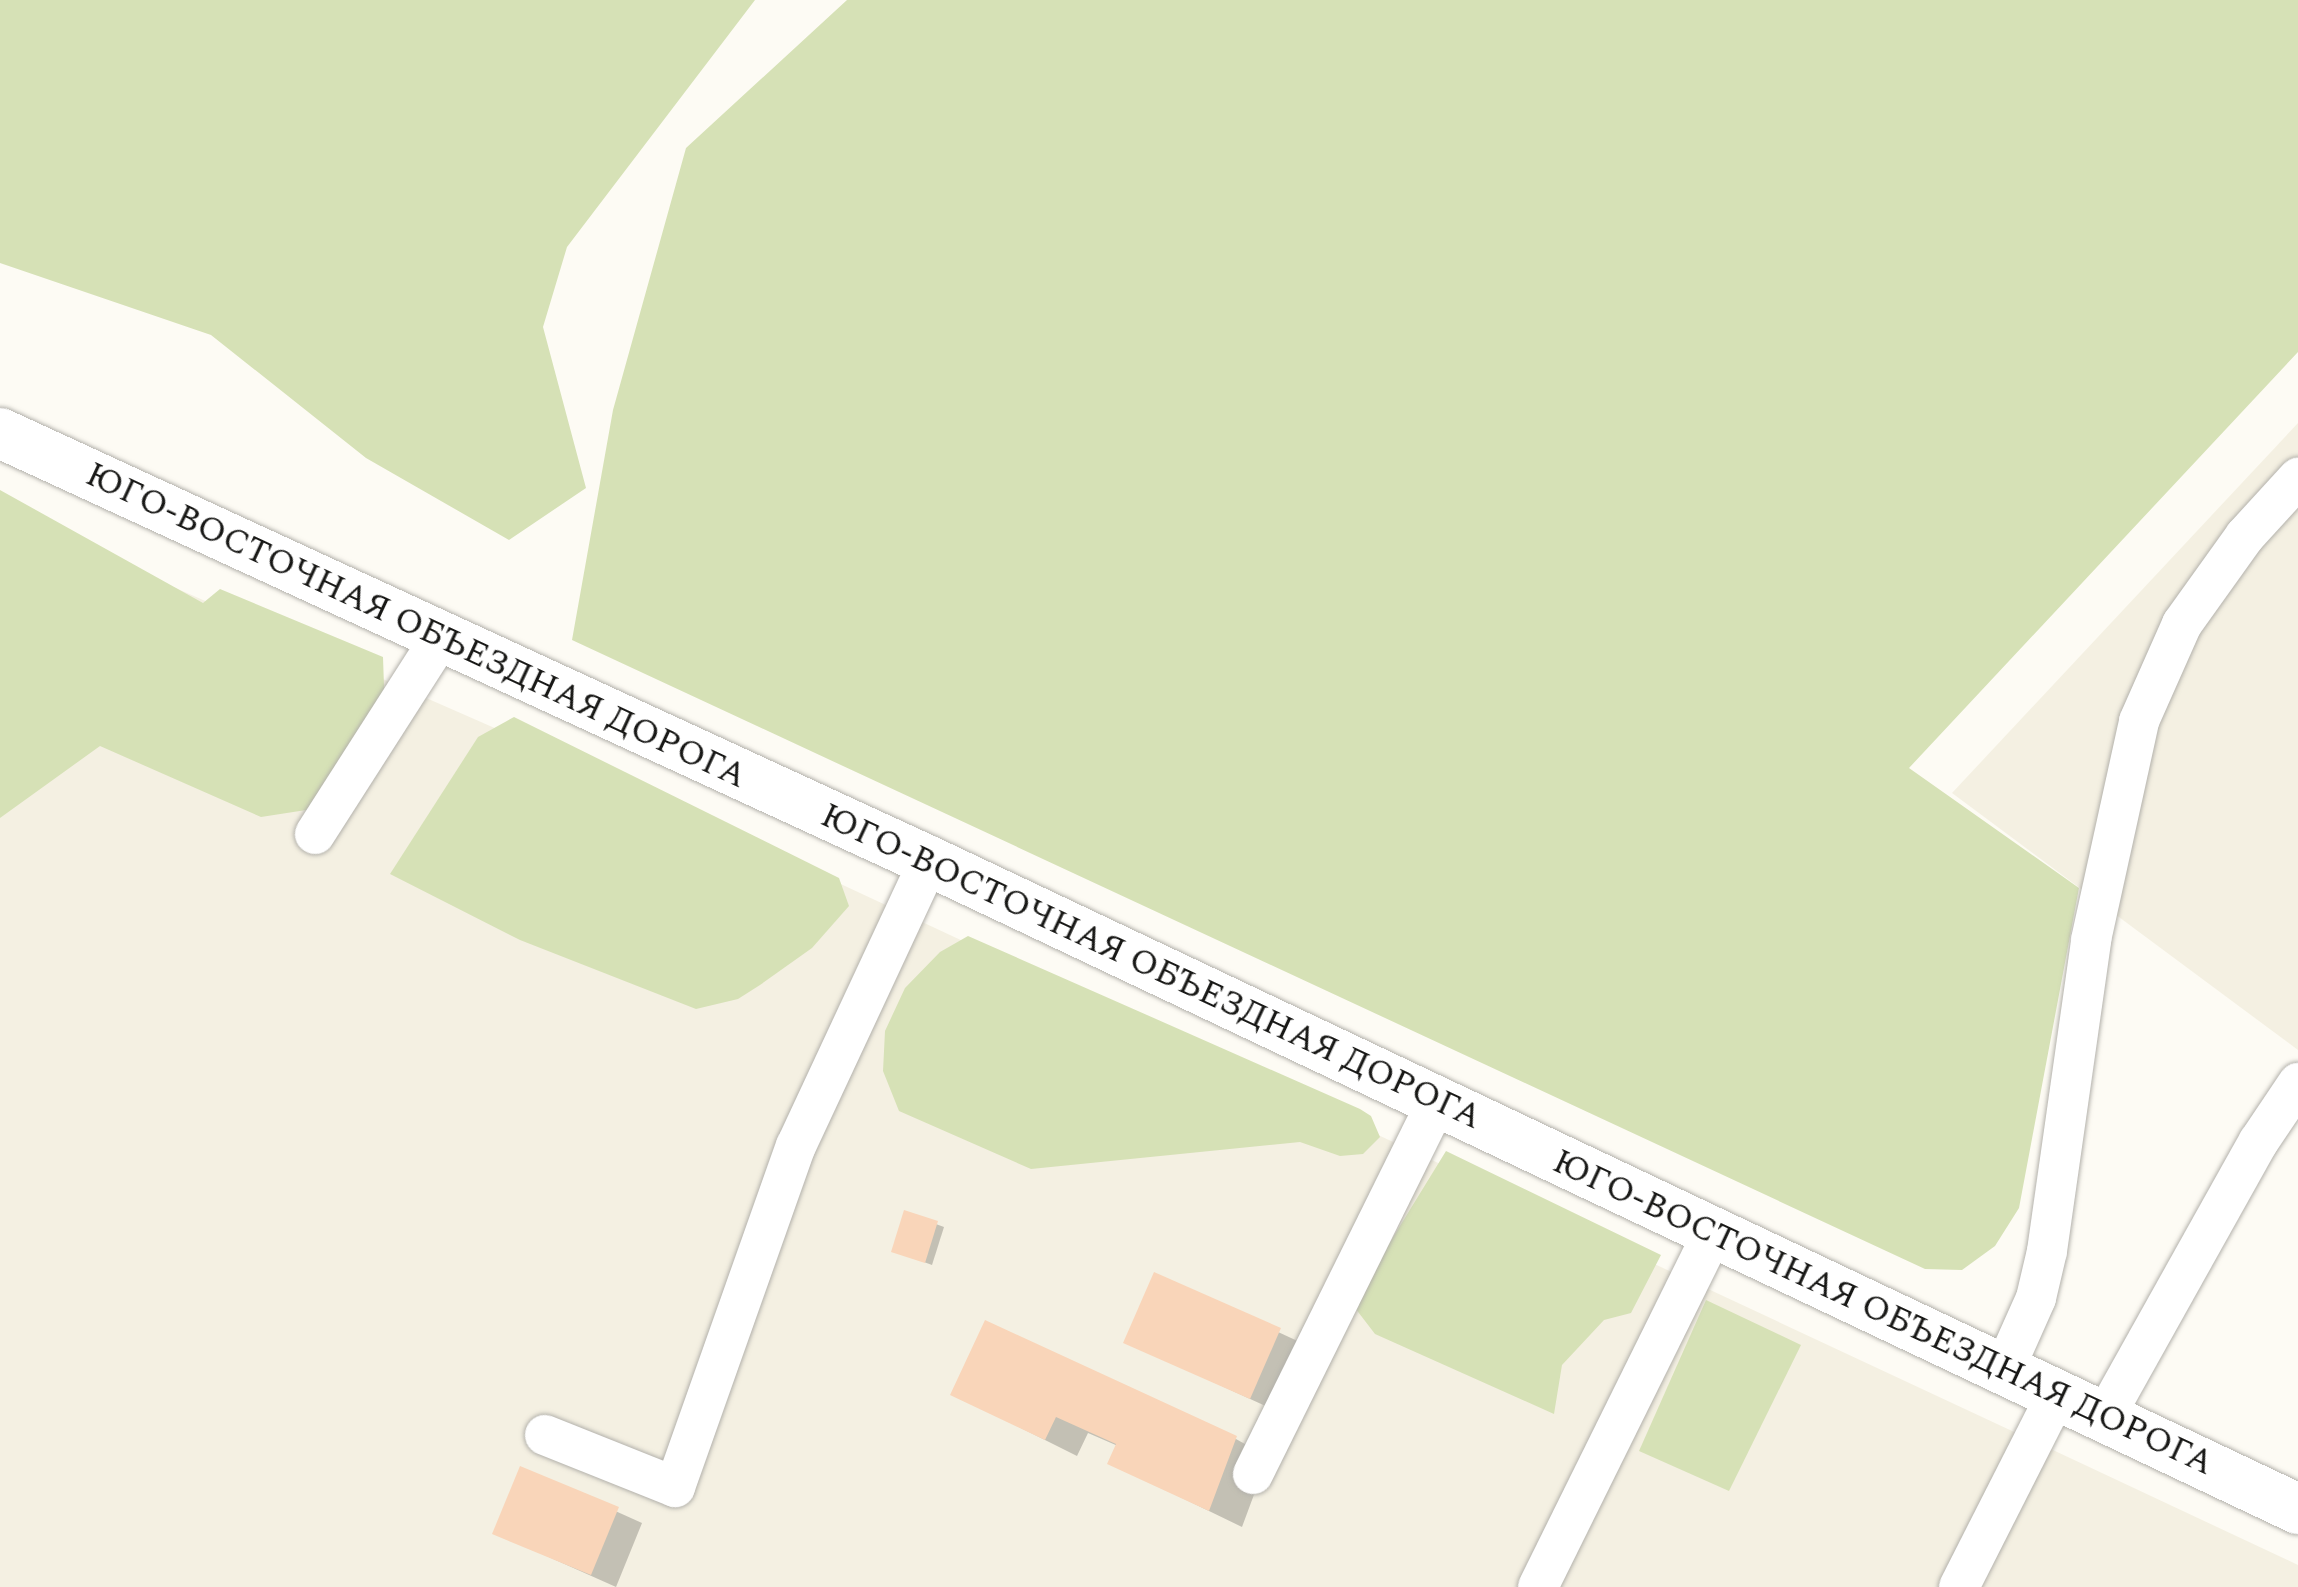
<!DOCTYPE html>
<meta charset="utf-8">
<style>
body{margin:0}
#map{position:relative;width:2298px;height:1587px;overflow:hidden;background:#fdfbf4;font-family:Spectral,serif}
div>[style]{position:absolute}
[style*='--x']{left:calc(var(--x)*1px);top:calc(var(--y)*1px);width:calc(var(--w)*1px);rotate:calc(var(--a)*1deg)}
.built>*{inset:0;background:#f4f0e2}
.green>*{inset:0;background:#d6e1b6}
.shadow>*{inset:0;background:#0003}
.building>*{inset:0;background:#f9d5b9}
.roads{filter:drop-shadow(0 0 2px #b3b1ab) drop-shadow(0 0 2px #b3b1ab)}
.minor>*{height:40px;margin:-20px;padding:0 20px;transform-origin:20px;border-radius:20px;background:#fff}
.major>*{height:50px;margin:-25px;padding:0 25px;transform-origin:25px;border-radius:25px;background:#fff}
span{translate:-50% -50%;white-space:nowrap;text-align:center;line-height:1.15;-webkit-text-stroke:8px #fff;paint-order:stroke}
.street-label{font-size:35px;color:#181816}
</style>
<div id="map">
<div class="built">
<i style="clip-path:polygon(2298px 423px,2298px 1050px,1952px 793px)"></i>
<i style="clip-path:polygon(0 511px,695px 816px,2070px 1458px,2298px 1565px,2298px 1587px,0 1587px)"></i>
</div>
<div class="green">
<i style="clip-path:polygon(0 0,755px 0,567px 247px,543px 327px,586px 488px,509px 540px,366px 458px,211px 335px,0 263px)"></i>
<i style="clip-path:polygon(847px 0,2298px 0,2298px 352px,1909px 768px,2079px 888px,2019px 1208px,1995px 1246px,1962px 1270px,1925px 1269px,572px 640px,613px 410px,686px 148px)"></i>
<i style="clip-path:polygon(0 490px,203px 603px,220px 589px,383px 657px,385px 715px,319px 808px,261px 817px,100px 746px,0 818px)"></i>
<i style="clip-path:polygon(514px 717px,839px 878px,849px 906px,812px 948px,760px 985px,738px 999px,696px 1009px,520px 940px,390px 874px,478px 737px)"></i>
<i style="clip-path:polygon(968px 936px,1360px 1109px,1371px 1116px,1380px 1137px,1363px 1154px,1340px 1156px,1300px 1142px,1031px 1169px,899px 1111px,883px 1071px,885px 1031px,905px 988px,940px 952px)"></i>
<i style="clip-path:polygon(1446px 1151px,1661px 1255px,1631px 1313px,1604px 1320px,1562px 1365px,1554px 1414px,1375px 1334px,1352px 1304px)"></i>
<i style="clip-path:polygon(1706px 1300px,1801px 1345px,1729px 1491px,1639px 1451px)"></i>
</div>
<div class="shadow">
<i style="clip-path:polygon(906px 1213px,944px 1227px,932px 1265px,894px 1251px)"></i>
<i style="clip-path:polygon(1156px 1275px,1304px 1344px,1274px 1410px,1126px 1342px)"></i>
<i style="clip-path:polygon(953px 1394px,1236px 1439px,1268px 1457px,1242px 1527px,1110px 1463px,1118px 1446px,1088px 1433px,1077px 1456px)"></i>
<i style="clip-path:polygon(522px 1469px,642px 1523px,616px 1587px,495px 1533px)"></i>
</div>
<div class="building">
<i style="clip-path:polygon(904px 1210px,938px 1221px,925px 1263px,891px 1252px)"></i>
<i style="clip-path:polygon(1154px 1272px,1281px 1328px,1250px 1399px,1123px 1343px)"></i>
<i style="clip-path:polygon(985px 1320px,1237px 1436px,1209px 1511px,1107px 1464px,1116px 1444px,1056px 1417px,1045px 1440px,950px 1395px)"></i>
<i style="clip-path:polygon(520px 1466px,619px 1507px,591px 1575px,492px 1534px)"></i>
</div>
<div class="roads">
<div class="minor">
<i style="--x:315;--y:834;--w:230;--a:-57.4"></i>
<i style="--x:2004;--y:1370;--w:79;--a:-66"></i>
<i style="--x:2036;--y:1298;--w:48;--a:-76.8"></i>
<i style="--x:2047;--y:1251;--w:314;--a:-81.9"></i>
<i style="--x:2091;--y:940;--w:224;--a:-77.6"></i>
<i style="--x:2139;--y:721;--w:106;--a:-66.1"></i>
<i style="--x:2182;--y:624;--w:108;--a:-54.4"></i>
<i style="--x:2245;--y:536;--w:79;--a:-47.6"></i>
<i style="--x:2104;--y:1418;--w:317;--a:-60.8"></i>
<i style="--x:2259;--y:1141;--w:70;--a:-56.1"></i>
<i style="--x:545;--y:1435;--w:140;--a:21.8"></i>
<i style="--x:675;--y:1487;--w:362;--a:-70.5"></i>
<i style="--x:796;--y:1146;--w:315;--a:-65"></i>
<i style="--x:1253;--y:1474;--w:415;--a:-63.7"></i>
<i style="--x:1538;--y:1587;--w:397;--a:-63.7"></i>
<i style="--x:1959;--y:1587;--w:214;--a:-63.1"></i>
</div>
<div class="major">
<i style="--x:0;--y:433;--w:1023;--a:24.74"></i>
<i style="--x:929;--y:861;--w:1515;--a:25.33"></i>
</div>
</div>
<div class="street-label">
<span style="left:416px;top:626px;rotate:25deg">ЮГО-ВОСТОЧНАЯ ОБЪЕЗДНАЯ ДОРОГА</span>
<span style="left:1151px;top:967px;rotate:25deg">ЮГО-ВОСТОЧНАЯ ОБЪЕЗДНАЯ ДОРОГА</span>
<span style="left:1883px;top:1313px;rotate:25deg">ЮГО-ВОСТОЧНАЯ ОБЪЕЗДНАЯ ДОРОГА</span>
</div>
</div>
